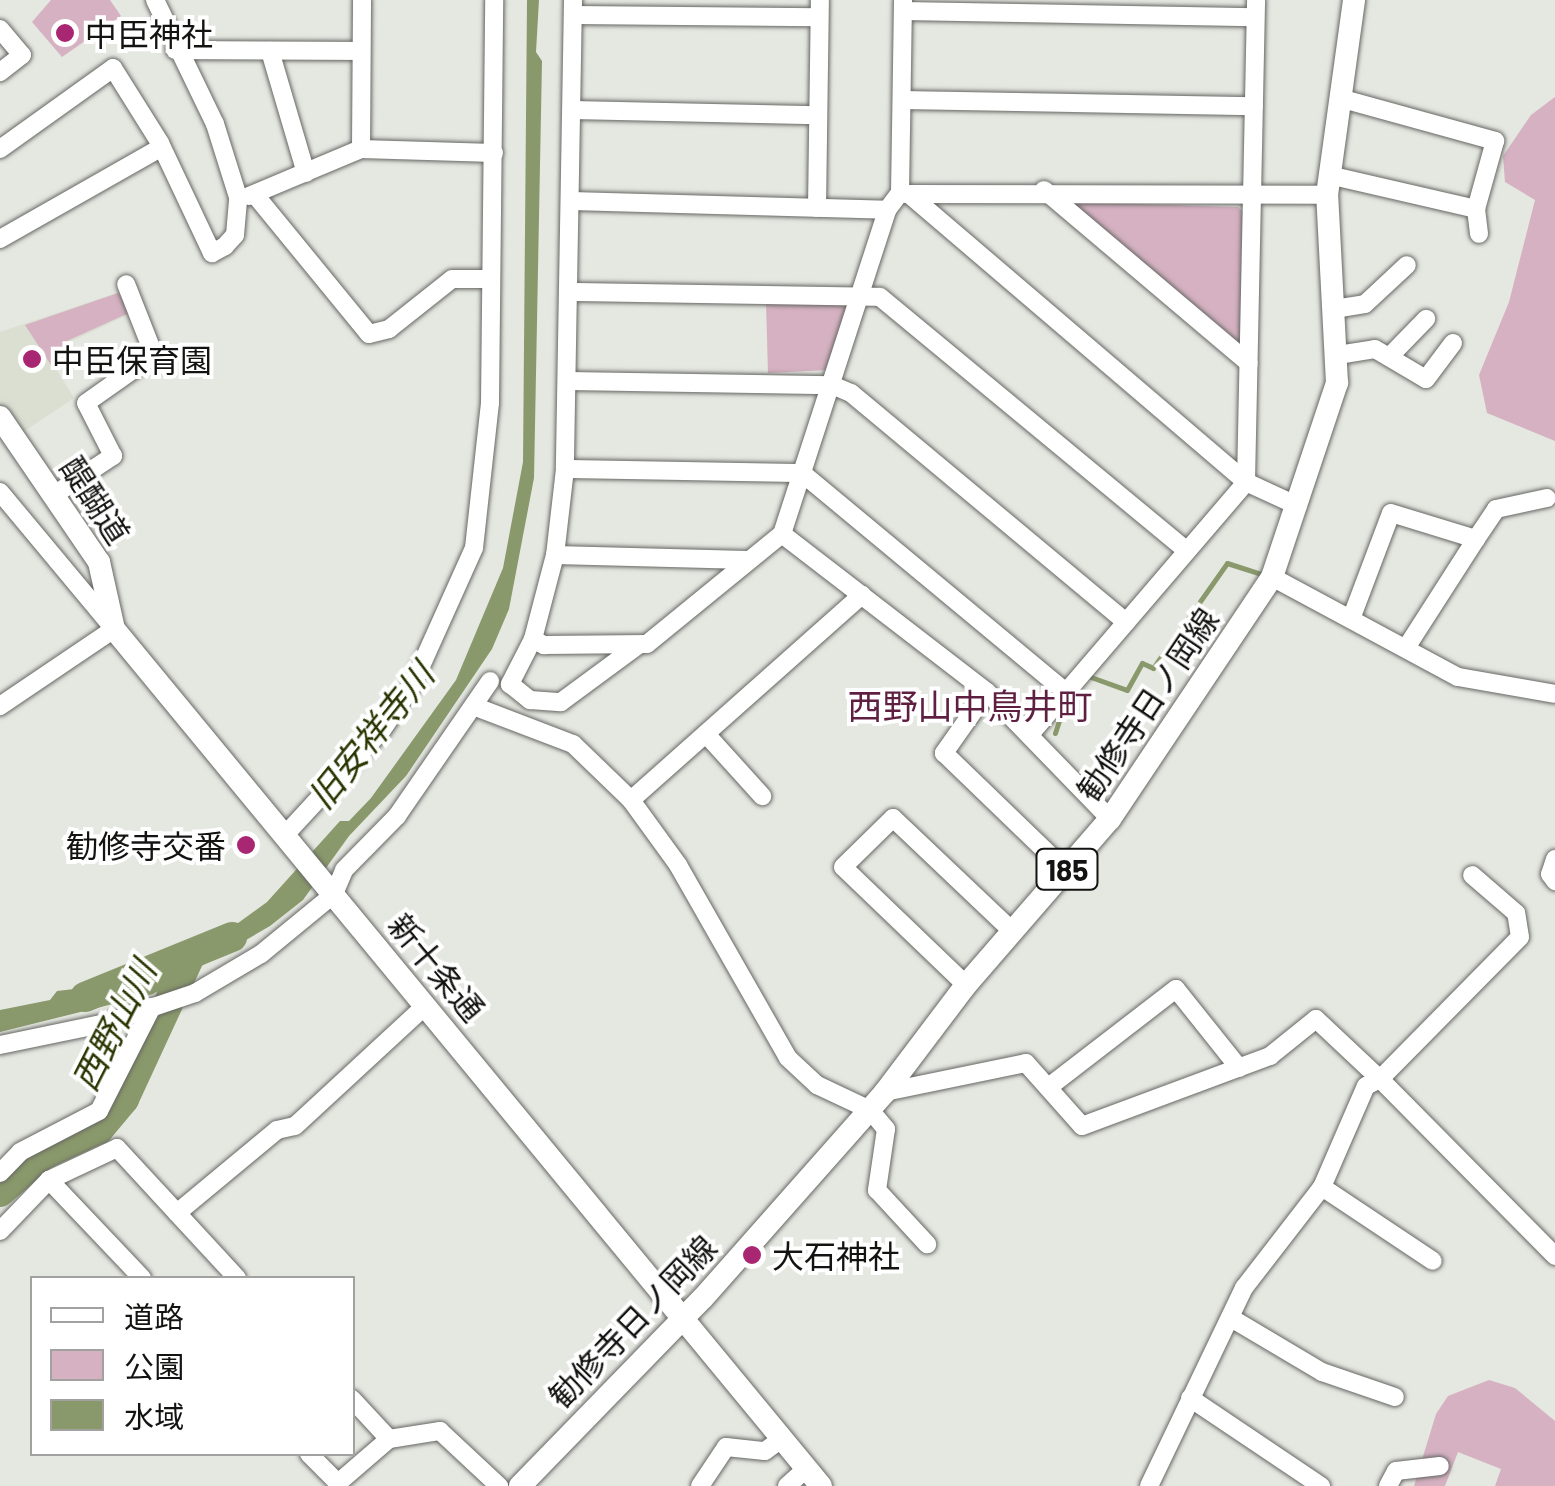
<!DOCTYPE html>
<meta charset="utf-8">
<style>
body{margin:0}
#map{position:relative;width:1555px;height:1486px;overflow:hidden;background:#e5e7e1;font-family:Barlow,"Noto Sans JP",sans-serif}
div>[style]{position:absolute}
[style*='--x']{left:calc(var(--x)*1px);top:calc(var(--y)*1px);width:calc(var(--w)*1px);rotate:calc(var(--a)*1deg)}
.built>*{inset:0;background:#dadfd2}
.green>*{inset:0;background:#d5b1c1}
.water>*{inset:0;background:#8a996b}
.stream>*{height:5px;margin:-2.5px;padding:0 2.5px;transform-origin:2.5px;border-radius:2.5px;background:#8a996b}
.river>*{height:30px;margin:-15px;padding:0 15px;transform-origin:15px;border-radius:15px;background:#8a996b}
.roads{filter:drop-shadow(0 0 2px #666763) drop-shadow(0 0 2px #666763)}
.minor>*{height:18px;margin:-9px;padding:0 9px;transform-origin:9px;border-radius:9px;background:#fff}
.major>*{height:22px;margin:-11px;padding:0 11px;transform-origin:11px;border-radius:11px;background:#fff}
.dots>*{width:28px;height:28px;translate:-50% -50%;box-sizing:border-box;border:5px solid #fff;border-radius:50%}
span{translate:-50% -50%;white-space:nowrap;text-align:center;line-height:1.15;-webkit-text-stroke:8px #fff;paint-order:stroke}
.shield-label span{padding:2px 8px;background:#fff;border:2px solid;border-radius:8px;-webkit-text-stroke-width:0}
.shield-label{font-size:30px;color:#131412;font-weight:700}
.poi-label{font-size:32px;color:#131412}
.left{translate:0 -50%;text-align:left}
.right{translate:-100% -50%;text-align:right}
.street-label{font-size:32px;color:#131412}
.neighbourhood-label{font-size:35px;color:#5e1f41}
.water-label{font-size:35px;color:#283500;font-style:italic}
.legend{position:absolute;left:30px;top:1276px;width:325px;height:180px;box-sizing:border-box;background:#fff;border:2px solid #a1a1a0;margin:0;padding:12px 18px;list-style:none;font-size:30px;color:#131412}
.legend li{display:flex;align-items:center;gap:20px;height:50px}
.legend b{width:50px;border:2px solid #a1a1a0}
</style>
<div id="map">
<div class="built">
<i style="clip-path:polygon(119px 292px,132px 313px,70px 342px,75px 353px,54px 366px,74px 398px,20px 434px,0 405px,0 332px)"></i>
</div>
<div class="green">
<i style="clip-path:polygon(51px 0,110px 0,121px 16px,62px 57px,32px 22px)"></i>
<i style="clip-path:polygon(1555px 97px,1555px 441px,1487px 413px,1479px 375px,1509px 302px,1535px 200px,1505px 182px,1503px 156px,1531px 115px)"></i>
<i style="clip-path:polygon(1070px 202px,1238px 207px,1245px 214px,1242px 345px)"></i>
<i style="clip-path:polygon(118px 293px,131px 312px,67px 341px,74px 352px,51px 365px,25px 325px)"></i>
<i style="clip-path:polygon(845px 302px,850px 308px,829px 370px,768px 373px,766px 303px)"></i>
<i style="clip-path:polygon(1489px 1380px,1515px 1388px,1555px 1421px,1555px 1486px,1495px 1486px,1501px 1469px,1458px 1452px,1445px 1486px,1414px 1486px,1436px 1414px,1448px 1396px)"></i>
</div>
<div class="water">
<i style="clip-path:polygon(527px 0,539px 0,536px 52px,542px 61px,534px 478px,509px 609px,492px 649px,406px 776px,349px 836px,303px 900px,270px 926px,153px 994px,0 1032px,0 1010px,50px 1000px,57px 991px,83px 988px,90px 996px,176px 968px,267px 902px,340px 821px,349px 821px,371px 798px,456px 680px,503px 568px,523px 462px)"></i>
</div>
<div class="stream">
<i style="--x:1088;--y:676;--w:41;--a:19.7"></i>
<i style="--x:1127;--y:690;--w:31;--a:-61"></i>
<i style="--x:1142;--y:663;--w:12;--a:24"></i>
<i style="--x:1153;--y:668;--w:128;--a:-54.8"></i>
<i style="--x:1227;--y:563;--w:38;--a:18"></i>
<i style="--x:1055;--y:733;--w:26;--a:-72"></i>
</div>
<div class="river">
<i style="--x:85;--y:997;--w:159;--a:-22.2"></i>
<i style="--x:0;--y:1192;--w:57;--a:-40.7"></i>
<i style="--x:43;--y:1155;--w:62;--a:-24.9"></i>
<i style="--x:99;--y:1129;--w:39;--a:-50"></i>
<i style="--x:124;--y:1099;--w:157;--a:-65.2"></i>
</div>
<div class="roads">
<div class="minor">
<i style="--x:573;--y:0;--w:469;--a:91"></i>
<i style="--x:565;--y:469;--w:87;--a:96.6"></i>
<i style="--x:555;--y:555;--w:87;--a:104.7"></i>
<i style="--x:533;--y:639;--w:51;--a:117.1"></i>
<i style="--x:510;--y:684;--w:26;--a:39"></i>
<i style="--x:530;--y:700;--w:31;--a:4"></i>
<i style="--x:561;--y:702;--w:94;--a:-36.4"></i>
<i style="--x:903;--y:11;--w:352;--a:1"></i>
<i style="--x:573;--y:15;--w:246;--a:0.5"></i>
<i style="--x:0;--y:29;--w:34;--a:50"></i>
<i style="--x:22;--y:55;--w:28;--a:142"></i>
<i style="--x:175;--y:50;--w:185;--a:0.3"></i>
<i style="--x:270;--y:51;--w:127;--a:73.6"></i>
<i style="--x:1343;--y:99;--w:158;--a:15.4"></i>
<i style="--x:1495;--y:141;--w:71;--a:105.6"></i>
<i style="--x:1476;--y:209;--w:25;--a:83"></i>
<i style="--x:902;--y:100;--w:352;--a:1"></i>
<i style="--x:572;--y:110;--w:245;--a:1.2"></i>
<i style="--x:0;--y:149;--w:139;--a:-35.6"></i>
<i style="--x:113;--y:68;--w:89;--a:57.9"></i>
<i style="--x:160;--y:143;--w:122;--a:64.7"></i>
<i style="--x:212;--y:253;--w:15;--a:-28"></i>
<i style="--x:225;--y:246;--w:15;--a:-48"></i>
<i style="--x:235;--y:235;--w:38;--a:-85"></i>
<i style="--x:238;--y:197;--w:77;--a:-107.5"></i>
<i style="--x:215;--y:124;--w:138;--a:-115.8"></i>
<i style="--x:361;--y:149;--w:149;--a:-89.6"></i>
<i style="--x:1333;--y:176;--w:147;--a:13"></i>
<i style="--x:1044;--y:190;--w:268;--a:40.2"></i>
<i style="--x:905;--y:194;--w:422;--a:0.1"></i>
<i style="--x:910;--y:195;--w:442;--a:40.5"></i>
<i style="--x:1246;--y:482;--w:57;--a:24.8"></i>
<i style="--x:249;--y:196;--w:121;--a:-22.8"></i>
<i style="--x:361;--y:149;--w:133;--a:1.7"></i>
<i style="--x:256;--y:196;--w:178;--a:50.7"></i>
<i style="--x:369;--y:334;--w:21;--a:-14"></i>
<i style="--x:389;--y:329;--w:80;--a:-38.4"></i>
<i style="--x:452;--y:279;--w:38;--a:0"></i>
<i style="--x:571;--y:201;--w:316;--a:1.6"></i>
<i style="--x:817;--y:208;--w:208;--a:-89.2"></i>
<i style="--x:0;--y:239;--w:186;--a:-29.6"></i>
<i style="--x:570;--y:292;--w:310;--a:0.9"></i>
<i style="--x:880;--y:297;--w:398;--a:39.6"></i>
<i style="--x:1334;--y:309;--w:31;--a:-9"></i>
<i style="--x:1365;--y:304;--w:57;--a:-42.9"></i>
<i style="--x:1338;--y:355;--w:37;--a:-9"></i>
<i style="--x:1375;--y:349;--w:59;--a:30.5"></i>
<i style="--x:1426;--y:379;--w:45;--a:-53.1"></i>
<i style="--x:1390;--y:356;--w:52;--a:-45.8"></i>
<i style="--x:569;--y:381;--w:263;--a:0.9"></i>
<i style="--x:832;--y:385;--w:21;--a:23"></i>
<i style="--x:851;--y:393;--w:358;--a:39.8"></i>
<i style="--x:565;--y:469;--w:237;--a:1"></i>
<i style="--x:802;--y:473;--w:343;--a:39.7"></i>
<i style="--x:0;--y:492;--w:178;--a:50.2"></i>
<i style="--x:114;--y:629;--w:138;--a:146"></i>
<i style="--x:54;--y:495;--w:71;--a:-33.5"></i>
<i style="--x:113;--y:456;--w:59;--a:-117"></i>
<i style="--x:86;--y:403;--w:83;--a:-35.2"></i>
<i style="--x:154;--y:355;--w:76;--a:-111.5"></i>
<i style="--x:782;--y:534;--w:259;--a:37.6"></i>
<i style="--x:987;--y:692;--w:177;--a:45.9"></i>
<i style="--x:555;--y:555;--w:192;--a:1.5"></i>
<i style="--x:1272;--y:577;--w:211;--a:28.3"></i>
<i style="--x:1458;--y:677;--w:98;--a:9.9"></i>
<i style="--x:1351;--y:619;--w:113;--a:-69.3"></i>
<i style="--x:1391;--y:513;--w:89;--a:17"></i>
<i style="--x:1476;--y:539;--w:36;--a:-56"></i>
<i style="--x:1496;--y:509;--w:52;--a:-12.2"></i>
<i style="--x:533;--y:639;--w:13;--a:29"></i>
<i style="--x:544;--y:645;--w:103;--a:-0.6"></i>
<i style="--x:647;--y:644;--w:174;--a:-39.2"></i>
<i style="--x:782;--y:534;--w:341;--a:-72"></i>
<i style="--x:887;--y:210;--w:21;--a:-53"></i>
<i style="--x:900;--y:193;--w:193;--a:-89.1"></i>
<i style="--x:1406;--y:648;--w:130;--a:-57.3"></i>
<i style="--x:987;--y:692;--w:75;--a:125.2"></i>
<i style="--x:944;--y:753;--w:170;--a:44"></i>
<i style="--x:476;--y:707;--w:104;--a:20.9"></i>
<i style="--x:573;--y:744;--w:81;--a:44"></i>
<i style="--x:631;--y:800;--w:80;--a:54.1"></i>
<i style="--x:678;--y:865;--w:222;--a:60.3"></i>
<i style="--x:788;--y:1058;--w:40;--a:43"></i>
<i style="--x:817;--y:1085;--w:59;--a:25.3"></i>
<i style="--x:870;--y:1110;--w:25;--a:50"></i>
<i style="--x:886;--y:1129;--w:62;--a:98.4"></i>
<i style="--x:877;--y:1190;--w:74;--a:47.2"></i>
<i style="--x:1032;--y:732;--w:329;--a:-49.4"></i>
<i style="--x:1246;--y:482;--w:482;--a:-88.8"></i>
<i style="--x:706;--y:734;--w:84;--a:47.9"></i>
<i style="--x:631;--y:800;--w:309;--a:-41.6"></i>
<i style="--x:285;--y:835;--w:143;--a:-47.3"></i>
<i style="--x:382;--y:730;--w:53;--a:-55.7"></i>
<i style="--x:412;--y:686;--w:151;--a:-65.8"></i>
<i style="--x:474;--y:548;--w:146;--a:-83.7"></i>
<i style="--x:490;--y:403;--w:403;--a:-89.4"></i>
<i style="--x:1555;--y:859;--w:16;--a:108"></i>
<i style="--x:1550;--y:874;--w:9;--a:54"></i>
<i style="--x:966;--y:985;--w:170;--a:-136.2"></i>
<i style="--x:843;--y:867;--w:70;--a:-44.4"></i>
<i style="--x:893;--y:818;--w:164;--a:43.5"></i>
<i style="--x:0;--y:1045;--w:108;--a:-11.7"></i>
<i style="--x:106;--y:1023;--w:94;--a:-18.6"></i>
<i style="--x:195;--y:993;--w:77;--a:-30.6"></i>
<i style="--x:261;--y:954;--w:94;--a:-39.4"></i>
<i style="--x:334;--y:894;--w:26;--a:-67"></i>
<i style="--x:344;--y:870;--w:76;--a:-45.5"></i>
<i style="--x:397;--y:816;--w:164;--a:-55.4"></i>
<i style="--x:1050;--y:1086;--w:159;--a:-37.6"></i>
<i style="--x:1176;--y:989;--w:101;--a:51.4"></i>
<i style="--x:885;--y:1092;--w:144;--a:-11.6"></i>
<i style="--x:1026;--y:1063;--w:84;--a:48.4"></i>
<i style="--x:1082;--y:1126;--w:201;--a:-20.4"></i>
<i style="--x:1270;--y:1056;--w:59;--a:-38.8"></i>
<i style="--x:1316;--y:1019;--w:88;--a:43.2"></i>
<i style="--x:1380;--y:1079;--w:199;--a:-45.4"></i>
<i style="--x:1520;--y:937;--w:24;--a:-99"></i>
<i style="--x:1516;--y:913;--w:58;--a:-139.2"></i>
<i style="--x:0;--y:1173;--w:29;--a:-46"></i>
<i style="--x:20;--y:1152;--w:89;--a:-27.4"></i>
<i style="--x:99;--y:1111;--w:117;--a:-63"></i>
<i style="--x:49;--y:1180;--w:135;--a:46.5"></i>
<i style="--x:1322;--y:1187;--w:133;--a:33.7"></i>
<i style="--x:0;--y:1231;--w:71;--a:-46.1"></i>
<i style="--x:49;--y:1180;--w:75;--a:-25.2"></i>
<i style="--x:117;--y:1148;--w:88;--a:47.3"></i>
<i style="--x:237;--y:1278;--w:88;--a:-132.7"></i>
<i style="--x:177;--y:1213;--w:130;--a:-39.7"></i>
<i style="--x:277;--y:1130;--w:18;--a:-13"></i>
<i style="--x:295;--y:1126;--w:178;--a:-42.7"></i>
<i style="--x:1231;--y:1318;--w:106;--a:30.7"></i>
<i style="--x:1322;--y:1372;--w:77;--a:18.9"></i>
<i style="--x:1190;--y:1398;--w:158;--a:33.9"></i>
<i style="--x:352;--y:1399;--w:54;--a:47.2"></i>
<i style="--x:389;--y:1439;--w:52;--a:-8.9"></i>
<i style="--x:440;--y:1431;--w:81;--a:43"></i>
<i style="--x:309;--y:1454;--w:41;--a:45"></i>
<i style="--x:338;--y:1483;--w:67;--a:-40.8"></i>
<i style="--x:700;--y:1486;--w:47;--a:-56.3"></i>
<i style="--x:726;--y:1447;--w:39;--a:6"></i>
<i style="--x:765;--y:1451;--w:22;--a:-36"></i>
<i style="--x:787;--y:1486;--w:27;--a:-42"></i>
<i style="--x:1149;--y:1486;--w:220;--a:-64.4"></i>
<i style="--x:1244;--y:1288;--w:128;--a:-52.3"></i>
<i style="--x:1322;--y:1187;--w:110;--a:-66.5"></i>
<i style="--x:1366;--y:1086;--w:16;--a:-27"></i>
<i style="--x:1380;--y:1079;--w:249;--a:45.3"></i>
<i style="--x:1388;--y:1486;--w:17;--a:-62"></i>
<i style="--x:1396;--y:1471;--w:44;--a:-6.5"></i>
</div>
<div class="major">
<i style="--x:0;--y:417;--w:176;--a:55.7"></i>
<i style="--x:99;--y:562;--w:69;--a:77.4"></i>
<i style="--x:114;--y:629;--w:1111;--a:50.48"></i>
<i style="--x:520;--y:1486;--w:262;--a:-45.8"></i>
<i style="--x:703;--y:1298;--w:275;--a:-48.5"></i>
<i style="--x:885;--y:1092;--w:134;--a:-52.9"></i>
<i style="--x:966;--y:985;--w:220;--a:-49.1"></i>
<i style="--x:1110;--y:819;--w:291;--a:-56.2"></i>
<i style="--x:1272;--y:577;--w:205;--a:-71.5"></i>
<i style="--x:1337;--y:383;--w:188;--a:-93"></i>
<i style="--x:1327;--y:195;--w:197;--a:-82.1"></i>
</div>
</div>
<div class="dots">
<i style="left:65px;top:33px;background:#a82672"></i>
<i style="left:32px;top:359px;background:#a82672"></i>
<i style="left:246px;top:845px;background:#a82672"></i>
<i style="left:752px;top:1255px;background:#a82672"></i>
</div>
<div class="shield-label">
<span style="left:1067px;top:869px">185</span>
</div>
<div class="poi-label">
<span class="left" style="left:85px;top:33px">中臣神社</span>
<span class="left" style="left:52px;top:359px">中臣保育園</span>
<span class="right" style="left:226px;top:845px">勧修寺交番</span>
<span class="left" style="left:772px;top:1255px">大石神社</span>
</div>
<div class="street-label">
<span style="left:96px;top:500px;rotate:57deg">醍醐道</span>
<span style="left:1147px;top:704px;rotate:-56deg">勧修寺日ノ岡線</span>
<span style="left:437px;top:967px;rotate:50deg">新十条通</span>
<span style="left:632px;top:1321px;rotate:-46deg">勧修寺日ノ岡線</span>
</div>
<div class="neighbourhood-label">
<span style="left:970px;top:705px">西野山中鳥井町</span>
</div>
<div class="water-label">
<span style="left:370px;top:735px;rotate:-51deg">旧安祥寺川</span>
<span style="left:113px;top:1025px;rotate:-63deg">西野山川</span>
</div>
<ul class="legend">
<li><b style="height:12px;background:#fff"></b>道路</li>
<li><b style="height:28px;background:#d5b1c1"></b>公園</li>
<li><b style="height:28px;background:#8a996b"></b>水域</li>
</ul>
</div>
